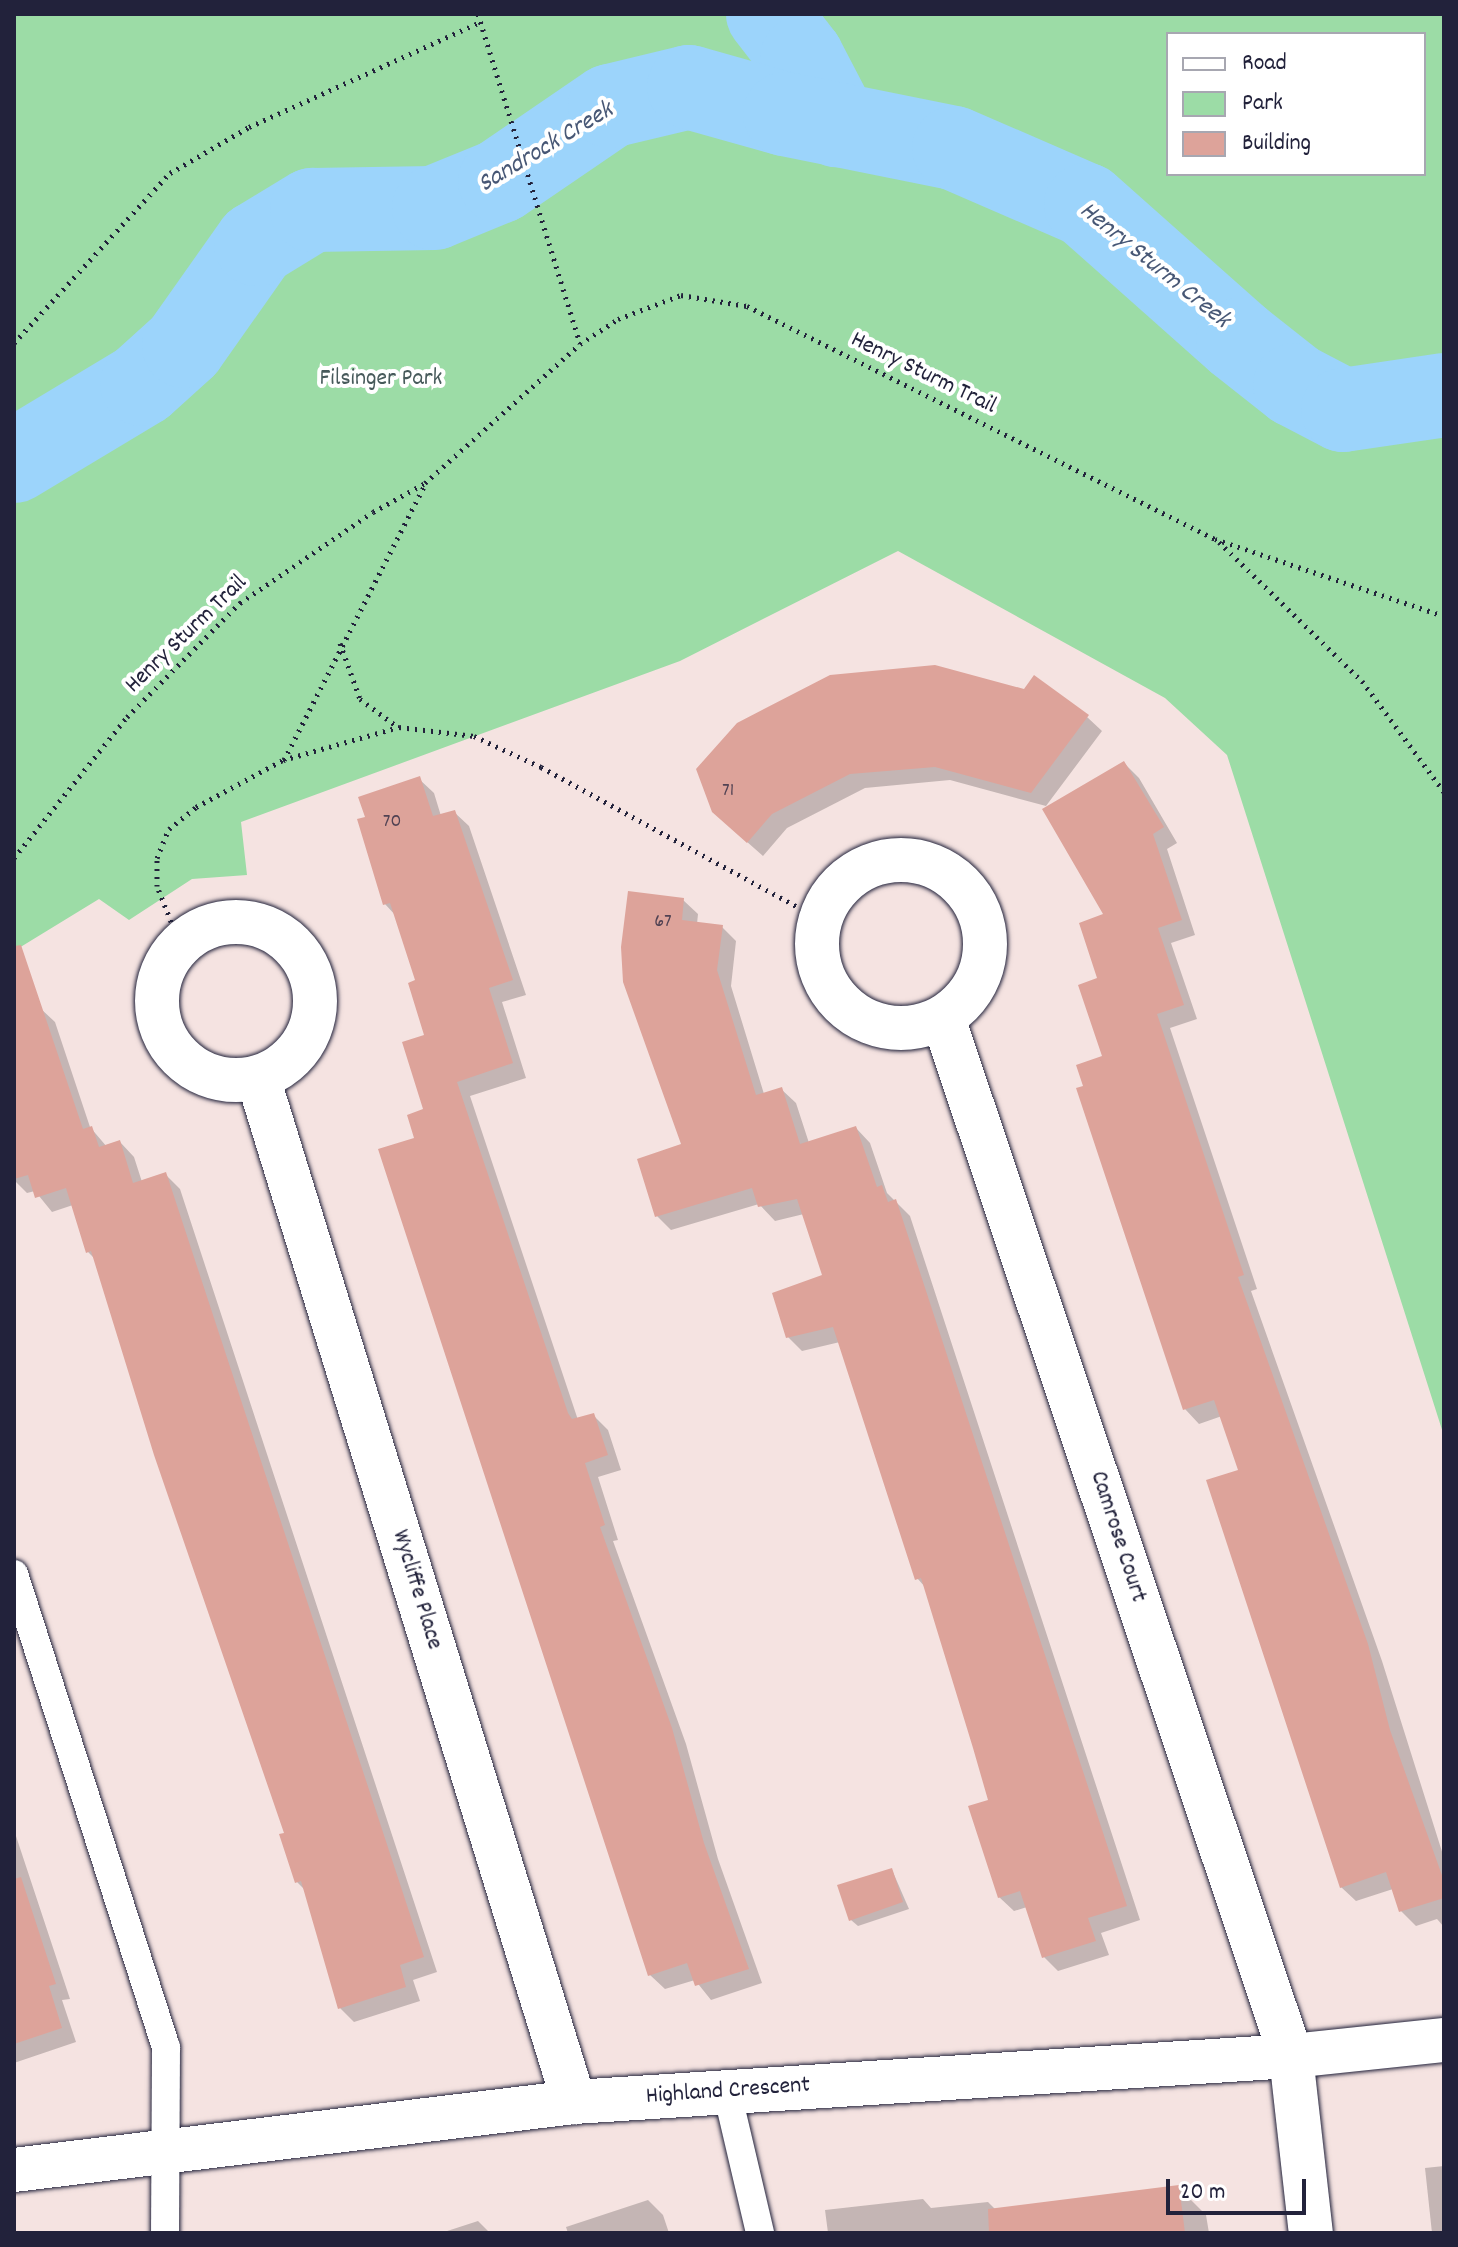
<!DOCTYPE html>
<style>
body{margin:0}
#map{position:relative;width:1458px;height:2247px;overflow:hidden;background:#f5e3e1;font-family:Dekko,sans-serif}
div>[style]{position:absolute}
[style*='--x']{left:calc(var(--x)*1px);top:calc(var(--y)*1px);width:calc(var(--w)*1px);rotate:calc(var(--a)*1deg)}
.green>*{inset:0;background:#9cdca6}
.shadow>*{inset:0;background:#0003}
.river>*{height:84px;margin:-42px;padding:0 42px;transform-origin:42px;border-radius:42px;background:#9cd4fb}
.building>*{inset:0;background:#dda39a}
.path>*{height:5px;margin-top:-2.5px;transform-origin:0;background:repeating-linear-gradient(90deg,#22223b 0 2px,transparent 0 8px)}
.roads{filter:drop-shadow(0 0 2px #22223b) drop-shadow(0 0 2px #22223b)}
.service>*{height:28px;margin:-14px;padding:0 14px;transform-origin:14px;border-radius:14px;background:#fff}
.minor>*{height:44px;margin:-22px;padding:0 22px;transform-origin:22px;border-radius:22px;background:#fff}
.minor>.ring{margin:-22px;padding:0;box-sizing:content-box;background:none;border:44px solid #fff;border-radius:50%}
span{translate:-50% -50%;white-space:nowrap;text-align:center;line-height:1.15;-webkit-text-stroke:8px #fff;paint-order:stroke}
.number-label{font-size:20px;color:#514253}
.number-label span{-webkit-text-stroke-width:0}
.street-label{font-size:24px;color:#22223b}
.park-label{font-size:24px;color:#475a5b}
.water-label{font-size:26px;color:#475775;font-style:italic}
.frame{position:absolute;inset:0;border:16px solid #22223b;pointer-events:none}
.legend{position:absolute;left:1166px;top:32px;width:260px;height:144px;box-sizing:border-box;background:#fff;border:2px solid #a7a7b1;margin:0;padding:10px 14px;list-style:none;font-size:24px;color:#22223b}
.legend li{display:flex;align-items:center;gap:16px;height:40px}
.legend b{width:40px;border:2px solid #a7a7b1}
.scale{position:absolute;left:1166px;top:2179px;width:140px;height:36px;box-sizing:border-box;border:4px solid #22223b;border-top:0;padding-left:10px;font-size:24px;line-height:28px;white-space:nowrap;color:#22223b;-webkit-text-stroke:6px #fff;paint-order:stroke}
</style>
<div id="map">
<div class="green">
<i style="clip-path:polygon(evenodd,14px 14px,1444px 14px,1444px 1436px,1227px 755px,1165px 698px,898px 551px,680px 661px,241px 822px,247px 875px,192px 879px,129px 920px,99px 899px,14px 951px,14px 14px,1168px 34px,1424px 34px,1424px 174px,1168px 174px,1168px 34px)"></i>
</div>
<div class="shadow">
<i style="clip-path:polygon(1025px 691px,1087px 717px,1102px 731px,1046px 806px,950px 780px,865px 788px,787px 828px,763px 856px,729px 826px)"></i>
<i style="clip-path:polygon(1124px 763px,1139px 778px,1177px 843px,1167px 849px,1195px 935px,1171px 943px,1197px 1019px,1170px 1028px,1257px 1289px,1251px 1291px,1382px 1661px,1444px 1858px,1444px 1927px,1437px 1919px,1416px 1926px,1401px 1911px,1393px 1889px,1356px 1901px,1341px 1887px,1241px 1471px,1222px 1416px,1199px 1424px,1185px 1409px,1086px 1087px,1105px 1058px,1100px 980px)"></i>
<i style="clip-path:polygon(419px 779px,434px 793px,441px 816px,454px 812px,469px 826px,526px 995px,502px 1002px,526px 1078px,470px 1096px,578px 1420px,593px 1415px,608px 1430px,621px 1470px,598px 1477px,618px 1540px,613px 1541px,686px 1744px,718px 1859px,762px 1983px,711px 2000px,695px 1980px,665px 1989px,650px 1975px,417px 1139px,425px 1111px,427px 1037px,418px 981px,396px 916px,385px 904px,367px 818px)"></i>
<i style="clip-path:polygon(683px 900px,698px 914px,697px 924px,722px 927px,736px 941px,731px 986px,764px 1094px,781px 1089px,796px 1103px,809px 1143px,856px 1128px,870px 1143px,887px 1193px,910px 1216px,1140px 1920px,1101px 1933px,1109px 1955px,1058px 1971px,1044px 1957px,1027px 1907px,1014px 1911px,999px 1897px,990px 1801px,926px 1588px,917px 1578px,840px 1342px,802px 1351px,788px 1337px,824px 1276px,804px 1214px,775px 1221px,759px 1204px,671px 1230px,657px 1216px,683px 1146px,625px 982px)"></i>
<i style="clip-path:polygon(40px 1008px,55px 1022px,90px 1127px,107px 1147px,120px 1142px,134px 1157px,142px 1182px,165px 1174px,180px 1189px,437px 1972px,413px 1980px,420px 2001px,354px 2022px,340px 2008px,306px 1891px,297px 1882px,286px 1834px,96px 1260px,88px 1252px,73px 1205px,52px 1212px,35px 1191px,27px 1193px,14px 1180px,14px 1016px)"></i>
<i style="clip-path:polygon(14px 1830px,70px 1999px,62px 2000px,76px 2042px,14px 2063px)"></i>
<i style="clip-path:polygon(892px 1870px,909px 1909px,858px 1926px,851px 1920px)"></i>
<i style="clip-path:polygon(1444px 2166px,1444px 2233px,1432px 2233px,1425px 2168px)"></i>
<i style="clip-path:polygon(1179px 2188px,1206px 2215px,1209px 2233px,828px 2233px,825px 2210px,923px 2199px,931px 2208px,988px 2202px,995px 2209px)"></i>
<i style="clip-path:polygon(648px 2200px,663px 2215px,669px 2233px,568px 2233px,566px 2227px)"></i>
<i style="clip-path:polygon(478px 2221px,490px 2233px,441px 2233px)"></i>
</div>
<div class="river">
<i style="--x:768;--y:14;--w:56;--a:52.3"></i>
<i style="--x:802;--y:58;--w:76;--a:62.4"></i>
<i style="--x:14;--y:461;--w:149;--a:-31"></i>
<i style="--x:142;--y:384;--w:57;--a:-42.1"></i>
<i style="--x:184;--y:346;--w:125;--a:-54.8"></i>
<i style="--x:256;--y:244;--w:66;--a:-31.3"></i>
<i style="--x:312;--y:210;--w:122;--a:-0.9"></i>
<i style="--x:434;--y:208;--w:71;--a:-22.2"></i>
<i style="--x:500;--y:181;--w:133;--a:-34.3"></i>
<i style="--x:610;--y:106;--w:81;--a:-13.5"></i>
<i style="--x:689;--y:87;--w:100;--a:15.7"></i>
<i style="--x:785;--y:114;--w:172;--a:11.4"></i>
<i style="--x:954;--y:148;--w:144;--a:23.4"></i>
<i style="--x:1086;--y:205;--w:203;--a:41.6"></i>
<i style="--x:1238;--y:340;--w:73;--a:38.3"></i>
<i style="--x:1295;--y:385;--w:54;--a:27.5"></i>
<i style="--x:1343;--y:410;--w:102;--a:-8.4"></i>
</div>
<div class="building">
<i style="clip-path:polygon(935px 665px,1024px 689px,1034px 675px,1089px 715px,1031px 793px,935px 767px,850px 774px,772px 814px,747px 843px,712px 812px,696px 769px,737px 723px,830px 675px)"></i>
<i style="clip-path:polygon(1124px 761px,1164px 827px,1153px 834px,1182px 920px,1158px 928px,1184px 1005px,1157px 1014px,1244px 1275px,1238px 1277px,1368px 1644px,1390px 1730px,1444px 1881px,1444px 1898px,1399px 1912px,1386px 1872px,1340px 1888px,1206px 1480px,1238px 1470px,1214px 1400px,1183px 1410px,1076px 1088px,1083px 1086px,1076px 1065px,1102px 1056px,1078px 985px,1097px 978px,1079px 923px,1103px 914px,1042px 809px)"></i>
<i style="clip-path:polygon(420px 776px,433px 816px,455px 810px,513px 980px,489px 988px,513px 1063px,457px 1082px,568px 1413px,572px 1419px,594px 1413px,608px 1455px,585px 1463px,605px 1525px,600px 1527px,672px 1728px,704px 1843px,749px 1969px,695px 1986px,687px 1963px,648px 1976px,378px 1149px,414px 1138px,407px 1115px,423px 1109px,402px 1042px,424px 1035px,408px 983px,415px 980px,390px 903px,383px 905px,357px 819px,365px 817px,358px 797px)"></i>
<i style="clip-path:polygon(628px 891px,684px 898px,682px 920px,723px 925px,717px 970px,756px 1095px,782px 1087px,800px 1144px,856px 1126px,877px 1187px,882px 1185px,888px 1202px,896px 1199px,1127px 1906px,1088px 1918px,1096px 1941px,1042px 1958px,1020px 1891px,998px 1898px,968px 1806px,988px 1800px,973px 1748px,921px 1578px,915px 1580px,833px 1327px,786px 1338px,772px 1293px,822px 1275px,797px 1199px,758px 1207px,752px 1188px,655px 1217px,637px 1159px,681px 1144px,623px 982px,621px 947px)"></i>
<i style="clip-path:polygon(21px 945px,83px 1129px,92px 1126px,99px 1147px,120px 1140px,133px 1183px,166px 1172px,424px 1957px,400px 1965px,406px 1987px,338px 2009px,301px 1881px,295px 1883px,279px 1834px,284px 1833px,154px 1455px,91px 1251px,86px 1253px,66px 1188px,35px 1198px,28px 1175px,14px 1179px,14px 946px)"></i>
<i style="clip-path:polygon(892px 1868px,903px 1902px,849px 1921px,837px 1885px)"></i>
<i style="clip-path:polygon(21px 1877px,56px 1984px,49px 1986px,62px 2028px,14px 2044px,14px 1879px)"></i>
<i style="clip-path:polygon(1179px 2185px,1185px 2233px,989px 2233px,988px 2209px)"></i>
</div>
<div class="path">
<i style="--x:478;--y:14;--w:345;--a:72.8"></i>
<i style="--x:14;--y:343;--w:231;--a:-47.5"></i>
<i style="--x:170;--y:173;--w:91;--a:-30.2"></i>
<i style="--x:249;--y:127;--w:254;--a:-24.4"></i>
<i style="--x:1219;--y:542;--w:199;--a:44.2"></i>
<i style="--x:1362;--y:681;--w:138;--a:53.5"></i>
<i style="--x:340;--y:643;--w:59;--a:70.3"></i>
<i style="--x:360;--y:699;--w:47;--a:36.4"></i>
<i style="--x:284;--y:760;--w:310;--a:-62.9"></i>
<i style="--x:14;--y:858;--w:181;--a:-51.3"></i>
<i style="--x:127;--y:717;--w:161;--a:-45.3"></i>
<i style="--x:240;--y:603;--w:161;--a:-34.4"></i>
<i style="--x:373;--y:512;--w:60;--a:-29.1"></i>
<i style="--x:425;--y:483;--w:208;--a:-41.9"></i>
<i style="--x:580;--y:344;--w:45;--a:-33.3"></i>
<i style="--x:618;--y:319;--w:67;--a:-20.9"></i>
<i style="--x:681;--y:295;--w:67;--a:9.5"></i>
<i style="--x:747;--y:306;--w:523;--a:26.47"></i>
<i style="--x:1215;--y:539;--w:242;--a:18.6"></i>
<i style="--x:180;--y:944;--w:62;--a:-111.6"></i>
<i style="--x:157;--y:886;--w:28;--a:-90"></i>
<i style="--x:157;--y:858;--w:31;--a:-68"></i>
<i style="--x:169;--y:829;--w:35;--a:-39"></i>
<i style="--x:196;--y:807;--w:99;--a:-28.4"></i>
<i style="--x:283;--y:760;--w:121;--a:-15.9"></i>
<i style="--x:399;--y:727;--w:76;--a:6.8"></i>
<i style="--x:474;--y:736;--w:74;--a:24.8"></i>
<i style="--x:541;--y:767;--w:318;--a:28.6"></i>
</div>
<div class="roads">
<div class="service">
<i style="--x:14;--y:1574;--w:497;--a:72.2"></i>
<i style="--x:166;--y:2047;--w:186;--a:90.3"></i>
<i style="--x:727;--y:2092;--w:145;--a:76.8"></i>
</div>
<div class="minor">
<i class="ring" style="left:817px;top:860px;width:124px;height:124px"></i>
<i class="ring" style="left:157px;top:922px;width:114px;height:114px"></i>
<i style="--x:943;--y:1018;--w:1095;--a:71.47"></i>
<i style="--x:1291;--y:2056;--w:178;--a:83.6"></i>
<i style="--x:258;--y:1078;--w:1072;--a:72.85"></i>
<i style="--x:14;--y:2170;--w:564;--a:-6.92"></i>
<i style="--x:574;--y:2102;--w:718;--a:-3.67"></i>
<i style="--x:1291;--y:2056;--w:154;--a:-6"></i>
</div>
</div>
<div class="number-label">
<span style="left:728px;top:791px">71</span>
<span style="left:392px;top:822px">70</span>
<span style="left:663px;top:922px">67</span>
</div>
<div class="street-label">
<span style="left:923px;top:374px;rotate:26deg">Henry Sturm Trail</span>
<span style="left:187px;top:635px;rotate:-44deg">Henry Sturm Trail</span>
<span style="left:1117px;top:1537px;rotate:72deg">Camrose Court</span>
<span style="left:416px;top:1590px;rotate:73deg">Wycliffe Place</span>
<span style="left:728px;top:2092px;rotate:-4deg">Highland Crescent</span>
</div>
<div class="park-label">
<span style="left:381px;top:380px">Filsinger Park</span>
</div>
<div class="water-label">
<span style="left:546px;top:148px;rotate:-31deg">Sandrock Creek</span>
<span style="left:1154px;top:266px;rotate:39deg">Henry Sturm Creek</span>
</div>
<div class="frame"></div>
<ul class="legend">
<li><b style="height:10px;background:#fff"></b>Road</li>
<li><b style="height:22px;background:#9cdca6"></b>Park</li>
<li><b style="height:22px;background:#dda39a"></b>Building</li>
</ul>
<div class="scale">20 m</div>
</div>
